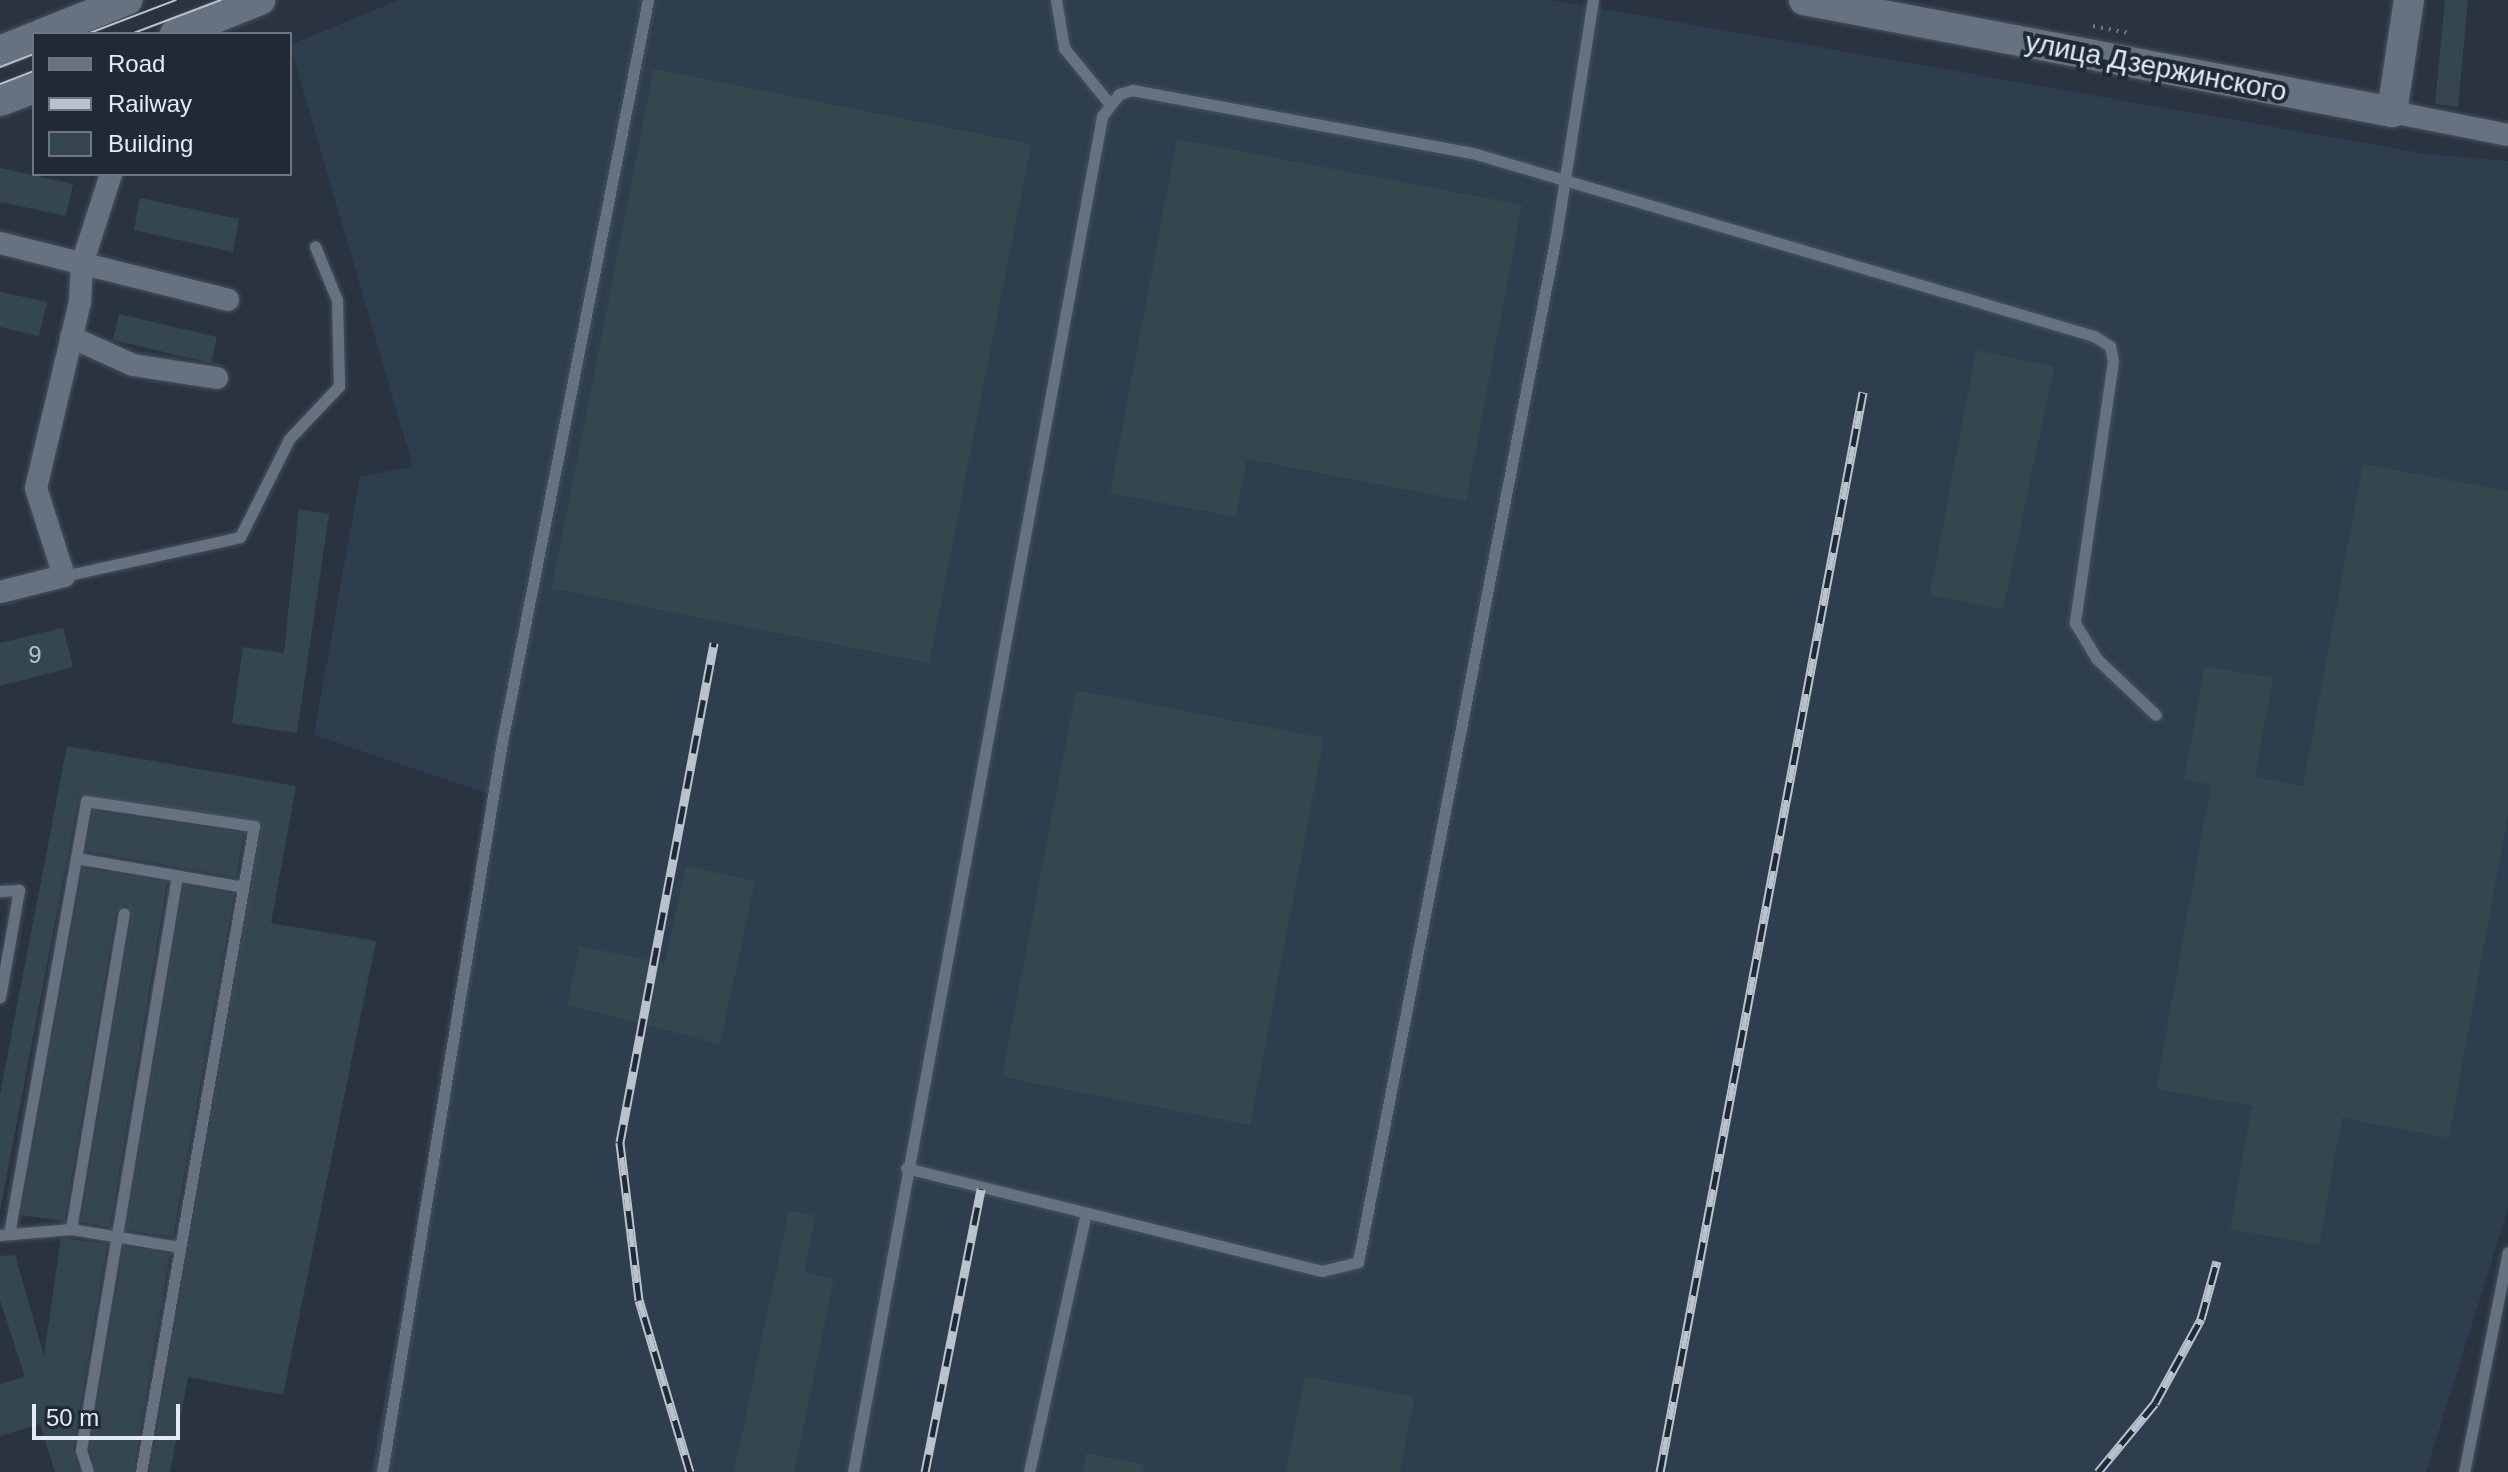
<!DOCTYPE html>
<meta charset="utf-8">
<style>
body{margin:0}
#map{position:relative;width:2508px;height:1472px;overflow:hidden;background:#293440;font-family:Helvetica,sans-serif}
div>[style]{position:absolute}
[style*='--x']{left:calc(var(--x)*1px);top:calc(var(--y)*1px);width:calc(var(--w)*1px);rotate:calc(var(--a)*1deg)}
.built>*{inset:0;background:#2e3e4e}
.building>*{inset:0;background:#34474e}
.path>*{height:4px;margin-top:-2px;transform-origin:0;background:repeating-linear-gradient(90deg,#6e7782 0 2px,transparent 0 8px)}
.roads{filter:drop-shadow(0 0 2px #48515c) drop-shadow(0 0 2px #48515c)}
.lane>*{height:11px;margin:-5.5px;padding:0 5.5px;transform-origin:5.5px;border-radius:5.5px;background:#667280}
.street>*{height:22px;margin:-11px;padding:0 11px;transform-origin:11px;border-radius:11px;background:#667280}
.secondary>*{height:30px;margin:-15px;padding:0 15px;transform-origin:15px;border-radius:15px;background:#667280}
.tram>*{height:2px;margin:-1px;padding:0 1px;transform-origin:1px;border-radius:1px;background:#bac2cb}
.rail>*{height:9px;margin-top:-4.5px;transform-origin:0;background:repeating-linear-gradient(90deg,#1f2a36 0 18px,#bac2cb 0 36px);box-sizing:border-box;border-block:2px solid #bac2cb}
span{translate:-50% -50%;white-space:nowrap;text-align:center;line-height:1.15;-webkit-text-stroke:8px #1f2a36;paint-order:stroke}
.number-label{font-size:24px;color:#b7c1c9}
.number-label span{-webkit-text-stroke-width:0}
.street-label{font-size:28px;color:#e3eaf2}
.legend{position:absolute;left:32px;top:32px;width:260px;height:144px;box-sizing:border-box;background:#1f2a36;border:2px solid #6d7781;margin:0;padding:10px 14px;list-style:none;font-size:24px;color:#e3eaf2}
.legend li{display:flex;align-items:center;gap:16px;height:40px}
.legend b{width:40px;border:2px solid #6d7781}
.scale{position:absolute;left:32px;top:1404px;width:148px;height:36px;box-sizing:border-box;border:4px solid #e3eaf2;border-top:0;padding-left:10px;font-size:24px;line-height:28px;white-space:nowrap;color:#e3eaf2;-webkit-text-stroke:6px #1f2a36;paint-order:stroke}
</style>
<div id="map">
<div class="built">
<i style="clip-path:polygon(399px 0,1552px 0,2427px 154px,2508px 161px,2508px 1208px,2426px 1472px,371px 1472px,495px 796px,314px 735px,360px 476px,413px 467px,290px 45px)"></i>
</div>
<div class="building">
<i style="clip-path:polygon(2445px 0,2468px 0,2458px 107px,2435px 104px)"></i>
<i style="clip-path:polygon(654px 69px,1031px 144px,929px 663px,552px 588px)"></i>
<i style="clip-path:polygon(1177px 139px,1522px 205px,1466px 501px,1247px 459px,1236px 517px,1110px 493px)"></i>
<i style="clip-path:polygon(0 168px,73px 184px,66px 216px,0 202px)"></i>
<i style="clip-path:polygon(140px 198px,239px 219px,233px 252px,134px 230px)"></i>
<i style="clip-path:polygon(0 292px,47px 302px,39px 336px,0 327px)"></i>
<i style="clip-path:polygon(119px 314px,217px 337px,211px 363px,113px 340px)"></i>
<i style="clip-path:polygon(1976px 350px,2054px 367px,2003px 609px,1930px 595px)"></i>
<i style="clip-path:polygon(2363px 464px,2508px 491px,2508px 814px,2449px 1138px,2342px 1118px,2319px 1245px,2230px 1229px,2252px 1106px,2156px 1089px,2211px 785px,2184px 779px,2205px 666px,2273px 678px,2255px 777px,2303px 786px)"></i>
<i style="clip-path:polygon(299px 509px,329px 514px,297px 733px,232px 723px,243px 647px,284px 653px)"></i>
<i style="clip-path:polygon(63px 628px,73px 667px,0 686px,0 643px)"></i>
<i style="clip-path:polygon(1076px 690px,1324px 738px,1250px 1125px,1002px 1077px)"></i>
<i style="clip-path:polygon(67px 746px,296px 786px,271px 923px,376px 941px,283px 1395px,188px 1377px,170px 1472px,150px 1472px,262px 824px,79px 796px,0 1211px,0 1094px)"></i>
<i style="clip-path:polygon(93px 811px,244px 833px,236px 877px,86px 851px)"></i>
<i style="clip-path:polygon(686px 866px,755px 881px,720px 1044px,568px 1005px,579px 946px,665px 963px)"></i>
<i style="clip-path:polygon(83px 868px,167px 882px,110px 1227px,81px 1222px,132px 914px,125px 905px,116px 912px,64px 1221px,21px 1215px)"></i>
<i style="clip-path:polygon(184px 885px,234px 894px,173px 1237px,126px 1230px)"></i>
<i style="clip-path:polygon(789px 1210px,815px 1216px,804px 1272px,834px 1279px,794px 1472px,734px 1472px)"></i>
<i style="clip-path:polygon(61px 1238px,107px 1244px,73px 1449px,79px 1472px,55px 1472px,40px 1424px,0 1436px,0 1384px,25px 1377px,0 1300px,0 1256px,15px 1255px,44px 1356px)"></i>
<i style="clip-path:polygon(124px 1246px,170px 1254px,133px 1472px,96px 1472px,90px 1449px)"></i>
<i style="clip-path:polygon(1305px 1376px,1414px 1397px,1400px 1472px,1286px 1472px)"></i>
<i style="clip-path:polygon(1086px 1453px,1144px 1465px,1143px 1472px,1083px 1472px)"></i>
</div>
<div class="path">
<i style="--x:2093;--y:26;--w:38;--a:11"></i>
</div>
<div class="roads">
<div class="lane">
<i style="--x:1056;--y:0;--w:49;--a:80.5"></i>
<i style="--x:1064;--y:48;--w:70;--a:50.8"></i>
<i style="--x:64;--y:576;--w:180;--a:-12.5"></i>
<i style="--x:240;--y:537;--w:110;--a:-63.4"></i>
<i style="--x:289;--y:439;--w:73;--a:-46.7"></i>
<i style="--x:339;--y:386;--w:86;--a:-91.3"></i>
<i style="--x:337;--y:300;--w:58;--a:-112.2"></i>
<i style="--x:76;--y:858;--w:170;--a:9.8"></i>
<i style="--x:0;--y:891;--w:19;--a:-3"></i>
<i style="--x:19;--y:890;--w:109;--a:100.1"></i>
<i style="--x:906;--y:1168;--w:429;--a:13.9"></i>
<i style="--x:1322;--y:1271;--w:37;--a:-14"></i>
<i style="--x:1358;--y:1262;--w:1045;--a:-79.08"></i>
<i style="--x:1556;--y:236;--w:239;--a:-81.1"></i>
<i style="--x:71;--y:1229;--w:320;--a:-80.5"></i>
<i style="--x:9;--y:1234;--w:440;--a:-79.9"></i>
<i style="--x:86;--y:801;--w:170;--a:8.5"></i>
<i style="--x:254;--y:826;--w:656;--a:99.92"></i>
<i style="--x:0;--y:1235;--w:71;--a:-4.8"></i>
<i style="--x:71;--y:1229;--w:110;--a:9.4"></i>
<i style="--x:88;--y:1472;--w:23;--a:-108"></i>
<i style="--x:81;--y:1450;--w:582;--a:-80.51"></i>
<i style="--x:382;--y:1472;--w:740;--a:-80.67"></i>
<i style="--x:502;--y:742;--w:756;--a:-78.87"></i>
<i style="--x:853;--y:1472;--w:1379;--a:-79.59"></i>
<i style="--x:1102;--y:116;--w:28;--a:-52"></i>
<i style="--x:1119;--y:94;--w:14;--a:-17"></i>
<i style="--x:1132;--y:90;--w:350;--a:10.5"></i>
<i style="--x:1476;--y:154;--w:644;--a:16.41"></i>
<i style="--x:2094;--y:336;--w:19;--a:32"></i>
<i style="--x:2110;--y:346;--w:15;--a:79"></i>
<i style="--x:2113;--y:361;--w:265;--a:98.3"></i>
<i style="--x:2075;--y:623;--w:42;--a:58.6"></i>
<i style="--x:2097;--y:659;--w:81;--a:43.5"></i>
<i style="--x:1029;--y:1472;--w:265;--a:-77.6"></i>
<i style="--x:2464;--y:1472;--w:224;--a:-78.7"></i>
</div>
<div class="street">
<i style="--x:2392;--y:112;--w:118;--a:11.2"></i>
<i style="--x:0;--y:243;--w:235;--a:14"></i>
<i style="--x:71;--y:337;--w:68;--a:24.3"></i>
<i style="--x:133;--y:365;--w:85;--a:8.8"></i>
<i style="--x:0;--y:592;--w:66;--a:-14"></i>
<i style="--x:64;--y:576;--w:92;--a:-107.7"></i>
<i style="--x:36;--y:488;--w:191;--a:-76.7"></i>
<i style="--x:80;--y:302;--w:38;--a:-87"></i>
<i style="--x:82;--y:264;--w:95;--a:-72.1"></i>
</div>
<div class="secondary">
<i style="--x:1804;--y:0;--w:599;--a:10.78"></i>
<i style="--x:2392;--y:112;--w:113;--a:-81.4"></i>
<i style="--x:42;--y:34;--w:92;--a:-21.8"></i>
<i style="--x:175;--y:34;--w:92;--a:-21.8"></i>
<i style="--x:0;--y:51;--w:37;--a:-22"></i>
<i style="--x:0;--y:101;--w:36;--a:-21"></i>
</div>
</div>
<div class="tram">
<i style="--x:87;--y:34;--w:95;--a:-20.9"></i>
<i style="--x:131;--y:34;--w:96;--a:-20.7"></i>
<i style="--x:0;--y:67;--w:36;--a:-21"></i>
<i style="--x:0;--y:84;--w:36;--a:-21"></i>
</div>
<div class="rail">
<i style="--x:690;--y:1472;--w:179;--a:-106.5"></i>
<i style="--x:639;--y:1300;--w:159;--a:-96.9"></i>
<i style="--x:620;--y:1142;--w:508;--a:-79.33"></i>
<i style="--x:925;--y:1472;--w:289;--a:-78.8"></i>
<i style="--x:1660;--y:1472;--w:1099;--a:-79.35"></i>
<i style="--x:2098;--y:1472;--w:89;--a:-50.4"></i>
<i style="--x:2155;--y:1403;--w:96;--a:-61.3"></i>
<i style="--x:2201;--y:1319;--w:60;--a:-74.6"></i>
</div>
<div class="number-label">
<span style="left:35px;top:655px">9</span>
</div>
<div class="street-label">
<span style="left:2156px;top:67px;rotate:11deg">улица Дзержинского</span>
</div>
<ul class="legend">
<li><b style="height:10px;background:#667280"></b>Road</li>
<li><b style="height:10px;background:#bac2cb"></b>Railway</li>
<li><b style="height:22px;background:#34474e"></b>Building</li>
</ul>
<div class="scale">50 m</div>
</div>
